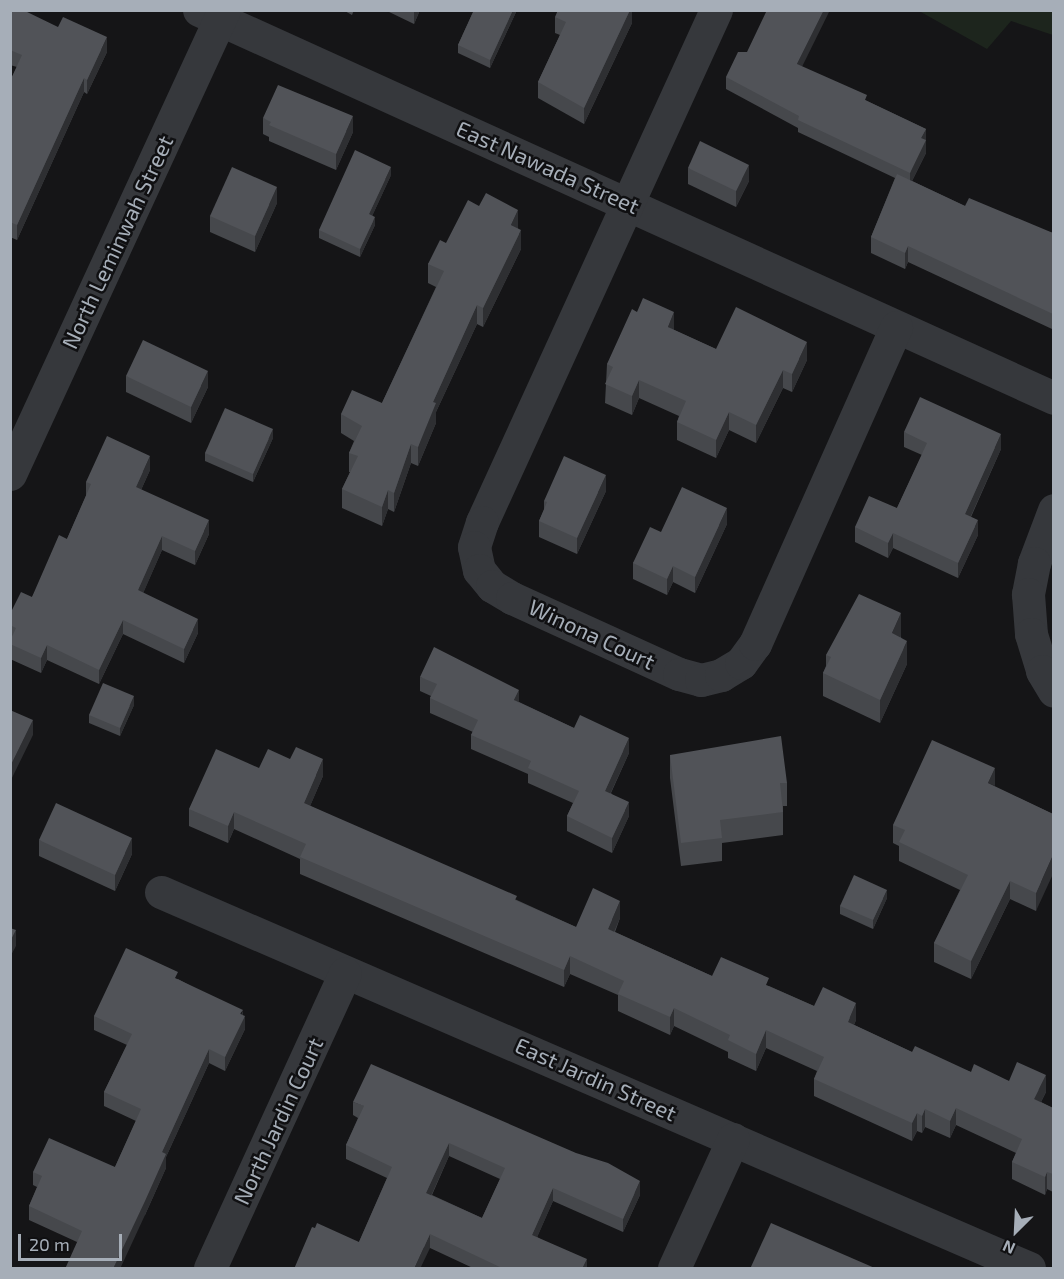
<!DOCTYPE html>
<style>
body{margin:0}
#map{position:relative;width:1064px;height:1279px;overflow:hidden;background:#151517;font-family:"Exo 2",sans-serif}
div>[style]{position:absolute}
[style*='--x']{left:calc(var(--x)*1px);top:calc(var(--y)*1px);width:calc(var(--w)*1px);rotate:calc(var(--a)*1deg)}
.green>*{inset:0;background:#1d251d}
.minor>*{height:33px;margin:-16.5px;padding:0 16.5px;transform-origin:16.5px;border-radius:16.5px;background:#36383c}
.wall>*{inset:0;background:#46484c}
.shaded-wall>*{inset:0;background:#2e2f32}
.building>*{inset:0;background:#515358}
span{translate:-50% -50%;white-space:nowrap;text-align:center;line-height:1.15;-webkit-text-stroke:5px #101012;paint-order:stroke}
.street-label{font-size:22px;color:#a6aeb8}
.frame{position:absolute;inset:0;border:12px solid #a6aeb8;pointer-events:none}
.north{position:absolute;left:986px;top:1201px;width:60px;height:60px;-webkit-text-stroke:4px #101012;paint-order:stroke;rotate:204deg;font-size:16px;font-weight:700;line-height:24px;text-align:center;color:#a6aeb8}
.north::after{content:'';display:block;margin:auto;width:21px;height:27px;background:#a6aeb8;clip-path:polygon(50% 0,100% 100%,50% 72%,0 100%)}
.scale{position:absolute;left:18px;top:1234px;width:104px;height:27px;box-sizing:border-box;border:3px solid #a6aeb8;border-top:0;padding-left:8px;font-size:18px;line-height:21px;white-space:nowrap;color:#a6aeb8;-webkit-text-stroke:4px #101012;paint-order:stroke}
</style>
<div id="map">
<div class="green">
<i style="clip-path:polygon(919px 11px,1053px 11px,1053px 35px,1011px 21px,987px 49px)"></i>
</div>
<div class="minor">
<i style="--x:199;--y:10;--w:939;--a:24.41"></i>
<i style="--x:716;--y:10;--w:563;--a:114.56"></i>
<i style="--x:482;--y:522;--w:26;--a:108"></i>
<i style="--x:474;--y:547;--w:24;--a:78"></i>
<i style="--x:479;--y:570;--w:21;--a:51"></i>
<i style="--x:492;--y:586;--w:23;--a:31"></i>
<i style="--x:512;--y:598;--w:183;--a:24.5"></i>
<i style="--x:679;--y:674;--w:23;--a:15"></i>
<i style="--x:701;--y:680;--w:21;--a:-14"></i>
<i style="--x:721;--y:675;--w:23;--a:-31"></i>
<i style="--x:741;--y:663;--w:24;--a:-54"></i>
<i style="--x:755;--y:644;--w:347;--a:-66"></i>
<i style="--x:10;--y:474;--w:511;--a:-65.24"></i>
<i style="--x:1054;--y:510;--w:57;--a:110.7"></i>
<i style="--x:1034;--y:563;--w:32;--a:101"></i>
<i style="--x:1028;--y:594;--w:40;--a:85.7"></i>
<i style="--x:1031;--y:634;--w:39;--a:73"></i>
<i style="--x:1042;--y:671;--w:23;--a:59"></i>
<i style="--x:161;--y:892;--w:946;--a:23.42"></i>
<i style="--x:210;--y:1268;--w:324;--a:-65.4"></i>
<i style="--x:674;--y:1268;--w:142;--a:-65.4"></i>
</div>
<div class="wall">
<i style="clip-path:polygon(10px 10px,107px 52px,87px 94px,84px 92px,17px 240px,10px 237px,10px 81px,17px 67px,10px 65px)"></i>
<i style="clip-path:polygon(343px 10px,354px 10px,352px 15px)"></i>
<i style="clip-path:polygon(385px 10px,420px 10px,414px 24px)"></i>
<i style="clip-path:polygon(474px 10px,517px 10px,490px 68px,458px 53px,458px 45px)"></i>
<i style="clip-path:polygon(632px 10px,632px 23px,584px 124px,538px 98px,538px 82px,560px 35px,555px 33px,555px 17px)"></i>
<i style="clip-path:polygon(802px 67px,867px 101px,926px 129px,926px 153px,912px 181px,965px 206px,1053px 233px,1053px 343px,1052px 342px,1052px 329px,908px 262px,905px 269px,871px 253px,871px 237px,895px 178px,798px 132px,798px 128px,726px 89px,726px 77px)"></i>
<i style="clip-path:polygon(263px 118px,353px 132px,336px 170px,269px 141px,269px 137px,263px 134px)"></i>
<i style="clip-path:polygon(688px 168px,749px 181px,736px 207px,688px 184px)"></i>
<i style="clip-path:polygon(391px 175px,372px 216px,375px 225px,360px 257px,319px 238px,319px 230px)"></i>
<i style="clip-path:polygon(277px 203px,255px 252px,210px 232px,210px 216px)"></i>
<i style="clip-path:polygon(518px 228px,521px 249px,483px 327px,477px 324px,436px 412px,436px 423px,418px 466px,411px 463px,394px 512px,388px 509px,382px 526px,342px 508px,342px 489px,350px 472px,349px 472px,349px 453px,354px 441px,341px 433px,341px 414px,382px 403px,436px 287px,428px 283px,428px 264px,446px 243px)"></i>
<i style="clip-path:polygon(674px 330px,716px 349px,807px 360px,792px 392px,783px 388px,756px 443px,729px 430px,716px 458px,677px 440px,677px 422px,679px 416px,639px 398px,632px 415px,605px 403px,607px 364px)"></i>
<i style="clip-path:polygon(126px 376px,208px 387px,191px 423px,126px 392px)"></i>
<i style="clip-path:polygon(904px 432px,1001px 449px,971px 517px,978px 535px,958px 578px,893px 548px,888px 558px,855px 542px,855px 527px,897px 508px,922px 455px,904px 447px)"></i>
<i style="clip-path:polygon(273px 438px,253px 482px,205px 461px,205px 453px)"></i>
<i style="clip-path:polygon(150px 470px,141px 490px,209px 534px,195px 565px,162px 550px,143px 593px,198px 633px,184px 663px,123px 634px,99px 684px,47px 660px,41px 673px,10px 659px,10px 614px,32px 597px,67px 539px,86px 496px,86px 482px)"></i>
<i style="clip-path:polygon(606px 491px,577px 554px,539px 537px,539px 521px,544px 510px,544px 501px)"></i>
<i style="clip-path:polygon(727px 524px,695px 593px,673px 582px,667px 595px,633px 579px,633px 563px,661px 532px)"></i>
<i style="clip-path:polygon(901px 636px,901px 637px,907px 664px,880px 723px,823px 696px,823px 673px,826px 666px,826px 655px)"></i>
<i style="clip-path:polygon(420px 677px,519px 702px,574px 728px,629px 753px,611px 793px,629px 816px,612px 853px,567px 831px,567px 816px,573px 803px,528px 783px,528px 774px,471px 749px,471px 735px,473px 732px,430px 713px,430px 698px,431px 696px,420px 691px)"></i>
<i style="clip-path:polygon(134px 705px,120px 736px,89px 723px,89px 715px)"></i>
<i style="clip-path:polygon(670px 755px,787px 783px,787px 806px,783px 806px,783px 835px,722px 843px,722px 861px,681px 866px,670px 778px)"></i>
<i style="clip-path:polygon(259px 768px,323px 776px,310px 806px,576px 927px,620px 918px,615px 932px,712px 976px,769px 986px,814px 1006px,856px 1020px,854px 1025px,912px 1052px,971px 1072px,1009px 1081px,1046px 1092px,1041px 1102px,1053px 1108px,1053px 1192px,1047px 1189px,1045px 1195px,1012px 1179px,1012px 1162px,1016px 1153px,956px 1125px,950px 1138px,925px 1127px,922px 1133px,917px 1131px,912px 1141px,814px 1096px,814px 1079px,817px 1071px,766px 1048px,756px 1071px,728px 1058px,728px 1052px,674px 1026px,670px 1035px,618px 1011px,618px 995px,570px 974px,564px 987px,300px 874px,300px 859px,234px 829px,228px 843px,189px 826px,189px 809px)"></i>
<i style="clip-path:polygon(995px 787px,1053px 814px,1036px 911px,1010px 899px,971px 979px,934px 962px,934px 943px,960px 890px,899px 861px,899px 846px,893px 843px,893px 825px)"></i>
<i style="clip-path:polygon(39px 840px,132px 854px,115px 891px,39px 856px)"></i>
<i style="clip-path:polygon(887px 898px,873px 929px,840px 914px,840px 906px)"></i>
<i style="clip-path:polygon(178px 979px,243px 1015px,245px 1029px,225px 1071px,209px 1063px,166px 1157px,166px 1168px,145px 1215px,77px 1242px,29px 1220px,29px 1206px,37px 1187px,33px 1185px,33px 1172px,115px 1167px,136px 1121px,104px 1106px,104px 1092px,127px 1045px,94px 1030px,94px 1016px)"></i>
<i style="clip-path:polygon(evenodd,353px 1102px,640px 1195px,623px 1232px,553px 1201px,537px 1237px,587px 1269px,475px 1269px,430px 1248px,359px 1242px,387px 1178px,346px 1159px,346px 1145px,358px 1118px,353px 1115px,353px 1102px,449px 1156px,500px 1179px,482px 1218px,432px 1195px,449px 1156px)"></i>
</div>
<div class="shaded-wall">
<i style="clip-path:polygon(414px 10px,420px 10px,414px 24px)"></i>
<i style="clip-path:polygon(513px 10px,517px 10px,490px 68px,490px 60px)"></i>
<i style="clip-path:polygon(630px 10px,632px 10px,632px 23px,584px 124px,584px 108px)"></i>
<i style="clip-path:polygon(824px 10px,830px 10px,797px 77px,797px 64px)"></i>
<i style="clip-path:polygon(107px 37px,107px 52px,87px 94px,87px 80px)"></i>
<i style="clip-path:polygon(84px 78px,84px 92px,17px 240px,17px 225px)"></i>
<i style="clip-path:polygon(353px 116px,353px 132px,336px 170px,336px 154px)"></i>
<i style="clip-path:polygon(926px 129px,926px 153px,910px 185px,910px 173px,921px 138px)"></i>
<i style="clip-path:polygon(749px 165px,749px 181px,736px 207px,736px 191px)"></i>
<i style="clip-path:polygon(391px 167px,391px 175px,369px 223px,369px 214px)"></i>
<i style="clip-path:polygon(277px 187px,277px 203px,255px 252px,255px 236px)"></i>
<i style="clip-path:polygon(518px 210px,518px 229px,511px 225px)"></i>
<i style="clip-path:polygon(375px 217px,375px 225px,360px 257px,360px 249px)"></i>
<i style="clip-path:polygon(521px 230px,521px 249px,483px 327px,483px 308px)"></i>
<i style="clip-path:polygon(908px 246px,908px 262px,905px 269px,905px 253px)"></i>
<i style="clip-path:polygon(477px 305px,477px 324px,436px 412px,436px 423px,418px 466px,418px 447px,433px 402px)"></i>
<i style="clip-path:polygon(674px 312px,674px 331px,668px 327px)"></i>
<i style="clip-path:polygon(807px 342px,807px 360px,792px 392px,792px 374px)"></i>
<i style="clip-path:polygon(783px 370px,783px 388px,756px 443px,756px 425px)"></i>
<i style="clip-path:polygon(208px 371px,208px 387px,191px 423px,191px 407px)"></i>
<i style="clip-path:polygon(639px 380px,639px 398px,632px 415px,632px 396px)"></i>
<i style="clip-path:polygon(729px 412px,729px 430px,716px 458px,716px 440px)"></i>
<i style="clip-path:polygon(273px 429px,273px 438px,253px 482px,253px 474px)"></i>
<i style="clip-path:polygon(1001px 434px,1001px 449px,965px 529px,965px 514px)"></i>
<i style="clip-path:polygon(411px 444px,411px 463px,394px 512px,394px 493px)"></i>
<i style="clip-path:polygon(150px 456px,150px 470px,136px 501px,136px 487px)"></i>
<i style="clip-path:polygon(606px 475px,606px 491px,577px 554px,577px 538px)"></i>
<i style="clip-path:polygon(388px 490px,388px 509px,382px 526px,382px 507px)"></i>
<i style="clip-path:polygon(727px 508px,727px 524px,695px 593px,695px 577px)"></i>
<i style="clip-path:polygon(209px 520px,209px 534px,195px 565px,195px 551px)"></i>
<i style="clip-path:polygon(978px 520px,978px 535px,958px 578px,958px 563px)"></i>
<i style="clip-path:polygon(893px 533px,893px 548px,888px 558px,888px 543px)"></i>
<i style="clip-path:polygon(162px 536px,162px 550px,138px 605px,138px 590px)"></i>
<i style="clip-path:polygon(673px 566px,673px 582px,667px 595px,667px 579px)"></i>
<i style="clip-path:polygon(901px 613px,901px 636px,892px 656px,892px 633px)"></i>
<i style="clip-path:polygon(198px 619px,198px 633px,184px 663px,184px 649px)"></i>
<i style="clip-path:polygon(123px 620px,123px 634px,99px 684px,99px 670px)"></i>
<i style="clip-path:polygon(907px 641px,907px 664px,880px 723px,880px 700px)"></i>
<i style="clip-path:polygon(47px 645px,47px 660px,41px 673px,41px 658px)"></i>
<i style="clip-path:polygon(519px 690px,519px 705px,514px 700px)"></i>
<i style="clip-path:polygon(134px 696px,134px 705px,120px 736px,120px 728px)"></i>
<i style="clip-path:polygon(33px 720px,33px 735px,10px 782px,10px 767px)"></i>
<i style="clip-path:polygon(629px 738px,629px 753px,605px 805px,605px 791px)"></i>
<i style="clip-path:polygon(323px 759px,323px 776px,304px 820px,304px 803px)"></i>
<i style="clip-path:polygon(995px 768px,995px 786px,988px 783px)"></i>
<i style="clip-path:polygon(629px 802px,629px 816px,612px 853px,612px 838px)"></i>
<i style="clip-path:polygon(234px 812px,234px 829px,228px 843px,228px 826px)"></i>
<i style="clip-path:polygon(132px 838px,132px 854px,115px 891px,115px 875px)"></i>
<i style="clip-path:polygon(1053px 855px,1053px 874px,1036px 911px,1036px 893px)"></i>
<i style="clip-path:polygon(1010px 881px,1010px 899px,971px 979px,971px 961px)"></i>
<i style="clip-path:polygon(887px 890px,887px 898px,873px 929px,873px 920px)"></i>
<i style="clip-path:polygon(620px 901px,620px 918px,608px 946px,608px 929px)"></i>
<i style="clip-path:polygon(16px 930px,16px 946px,10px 957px,10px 942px)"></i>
<i style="clip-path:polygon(570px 956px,570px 974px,564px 987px,564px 970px)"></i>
<i style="clip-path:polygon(856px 1003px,856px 1020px,848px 1039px,848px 1022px)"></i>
<i style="clip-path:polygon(674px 1008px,674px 1026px,670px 1035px,670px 1017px)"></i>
<i style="clip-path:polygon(243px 1010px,243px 1020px,245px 1016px,245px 1029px,225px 1071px,225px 1057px)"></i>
<i style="clip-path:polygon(766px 1030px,766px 1048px,756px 1071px,756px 1054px)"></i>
<i style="clip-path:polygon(209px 1049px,209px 1063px,166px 1157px,166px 1168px,145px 1215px,120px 1269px,113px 1269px,162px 1152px)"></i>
<i style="clip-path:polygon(1046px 1075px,1046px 1092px,1034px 1116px,1034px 1099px)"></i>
<i style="clip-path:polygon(956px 1108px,956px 1125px,950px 1138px,950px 1121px)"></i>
<i style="clip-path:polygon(925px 1109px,925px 1127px,922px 1133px,922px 1116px)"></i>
<i style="clip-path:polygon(917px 1113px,917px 1131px,912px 1141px,912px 1123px)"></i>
<i style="clip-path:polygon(449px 1143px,449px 1156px,426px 1207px,426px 1193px)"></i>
<i style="clip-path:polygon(1047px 1172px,1047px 1189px,1045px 1195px,1045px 1177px)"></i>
<i style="clip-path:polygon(640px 1181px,640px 1195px,623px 1232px,623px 1219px)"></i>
<i style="clip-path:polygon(553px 1188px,553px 1201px,532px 1249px,532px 1235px)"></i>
<i style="clip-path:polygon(430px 1234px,430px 1248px,420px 1269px,414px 1269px)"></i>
<i style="clip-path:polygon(587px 1259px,587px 1269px,582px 1269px)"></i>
</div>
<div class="building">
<i style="clip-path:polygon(10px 10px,23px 10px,58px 27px,63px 17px,107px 37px,87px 80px,84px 78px,17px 225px,10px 222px,10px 81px,22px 55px,10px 50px)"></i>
<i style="clip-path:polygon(474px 10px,513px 10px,490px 60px,458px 45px)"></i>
<i style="clip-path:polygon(558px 10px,630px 10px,584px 108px,538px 82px,566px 22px,555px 17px)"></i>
<i style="clip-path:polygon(767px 10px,824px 10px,797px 64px,867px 95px,865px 100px,926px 129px,921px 138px,926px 140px,910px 173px,798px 120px,799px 116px,726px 77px,738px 52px,747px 52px)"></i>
<i style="clip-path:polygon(278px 85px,353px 116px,336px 154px,269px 125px,271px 122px,263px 118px)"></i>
<i style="clip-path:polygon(700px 141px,749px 165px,736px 191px,688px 168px)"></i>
<i style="clip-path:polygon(355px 150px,391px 167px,369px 214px,375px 217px,360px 249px,319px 230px)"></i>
<i style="clip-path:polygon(232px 167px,277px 187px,255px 236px,210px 216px)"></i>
<i style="clip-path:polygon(897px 174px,965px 206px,969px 198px,1053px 233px,1053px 314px,908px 246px,905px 253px,871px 237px)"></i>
<i style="clip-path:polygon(486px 193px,518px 210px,511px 225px,521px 230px,483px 308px,477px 305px,433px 402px,436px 403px,418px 447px,411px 444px,394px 493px,388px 490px,382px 507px,342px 489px,358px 456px,349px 453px,362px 426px,341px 414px,352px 390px,382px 403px,444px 271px,428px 264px,440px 240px,446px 243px,468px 200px,479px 206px)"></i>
<i style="clip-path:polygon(643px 298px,674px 312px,668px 327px,716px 349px,736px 307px,807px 342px,792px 374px,783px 370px,756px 425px,729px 412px,716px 440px,677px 422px,686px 401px,639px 380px,632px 396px,605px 384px,613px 367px,607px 364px,632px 309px,637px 312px)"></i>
<i style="clip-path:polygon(143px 340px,208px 371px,191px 407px,126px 376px)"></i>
<i style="clip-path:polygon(920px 397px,1001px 434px,965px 514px,978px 520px,958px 563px,893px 533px,888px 543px,855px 527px,869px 496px,897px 508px,927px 443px,904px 432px)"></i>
<i style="clip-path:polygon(225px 408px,273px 429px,253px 474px,205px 453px)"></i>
<i style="clip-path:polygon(107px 436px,150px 456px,136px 487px,209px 520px,195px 551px,162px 536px,138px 590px,198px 619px,184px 649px,123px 620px,99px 670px,47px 645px,41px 658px,10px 644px,10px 641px,16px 628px,10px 625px,10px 614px,21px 592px,32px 597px,59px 535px,67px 539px,91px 484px,86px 482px)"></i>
<i style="clip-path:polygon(564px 456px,606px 475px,577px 538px,539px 521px,547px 502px,544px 501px)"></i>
<i style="clip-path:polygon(682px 487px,727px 508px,695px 577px,673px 566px,667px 579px,633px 563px,650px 527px,661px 532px)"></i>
<i style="clip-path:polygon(859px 594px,901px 613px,892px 633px,907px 641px,880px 700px,823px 673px,831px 657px,826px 655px)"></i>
<i style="clip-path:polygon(434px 647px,519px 690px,514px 700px,574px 728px,580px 715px,629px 738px,605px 791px,629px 802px,612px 838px,567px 816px,579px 791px,528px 768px,531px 761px,471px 735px,478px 720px,430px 698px,437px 684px,420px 677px)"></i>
<i style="clip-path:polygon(103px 683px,134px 696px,120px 728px,89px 715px)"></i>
<i style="clip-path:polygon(10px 710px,33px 720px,10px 767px)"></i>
<i style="clip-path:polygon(781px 736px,787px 783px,780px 783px,783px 812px,720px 820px,722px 838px,681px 843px,670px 755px)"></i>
<i style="clip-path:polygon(932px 740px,995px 768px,988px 783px,1053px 814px,1053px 855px,1036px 893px,1010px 881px,971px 961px,934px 943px,968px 875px,899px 842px,905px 830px,893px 825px)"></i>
<i style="clip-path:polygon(296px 747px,323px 759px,304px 803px,517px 896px,515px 900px,576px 927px,593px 888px,620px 901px,608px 929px,712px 976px,721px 957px,769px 978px,766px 985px,814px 1006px,823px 987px,856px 1003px,848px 1022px,912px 1052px,915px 1046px,971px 1072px,974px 1064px,1009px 1081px,1017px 1062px,1046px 1075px,1034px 1099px,1053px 1108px,1053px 1174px,1047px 1172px,1045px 1177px,1012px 1162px,1022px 1139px,956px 1108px,950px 1121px,925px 1109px,922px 1116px,917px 1113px,912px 1123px,814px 1079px,824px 1057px,766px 1030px,756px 1054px,728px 1040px,730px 1035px,674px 1008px,670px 1017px,618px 994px,624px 981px,570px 956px,564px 970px,300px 857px,306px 844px,234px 812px,228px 826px,189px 809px,216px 749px,259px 768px,268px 749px,290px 759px)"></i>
<i style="clip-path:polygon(56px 803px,132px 838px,115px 875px,39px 840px)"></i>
<i style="clip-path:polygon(854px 875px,887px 890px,873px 920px,840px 906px)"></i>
<i style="clip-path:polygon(10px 928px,16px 930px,10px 942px)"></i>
<i style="clip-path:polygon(126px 948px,178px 972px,175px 978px,243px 1010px,240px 1014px,245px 1016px,225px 1057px,209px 1049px,162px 1152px,166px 1154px,145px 1201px,113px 1269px,65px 1269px,82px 1231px,29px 1206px,42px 1176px,33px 1172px,49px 1138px,115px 1167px,141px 1109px,104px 1092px,132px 1034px,94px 1016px)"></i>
<i style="clip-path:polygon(evenodd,371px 1064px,576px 1153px,608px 1163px,640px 1181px,623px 1219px,553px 1188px,532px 1235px,587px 1259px,582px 1269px,504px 1269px,430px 1234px,414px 1269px,294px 1269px,312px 1227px,315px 1228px,317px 1223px,359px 1242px,392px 1167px,346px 1145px,364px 1106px,353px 1102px,371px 1064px,449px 1143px,505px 1168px,482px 1218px,426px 1193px,449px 1143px)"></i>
<i style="clip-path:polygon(771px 1223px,877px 1269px,750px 1269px)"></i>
</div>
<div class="street-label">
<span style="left:548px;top:167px;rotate:24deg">East Nawada Street</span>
<span style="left:117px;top:242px;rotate:-65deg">North Leminwah Street</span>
<span style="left:592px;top:634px;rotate:25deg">Winona Court</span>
<span style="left:596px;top:1079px;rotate:24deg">East Jardin Street</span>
<span style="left:278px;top:1121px;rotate:-65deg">North Jardin Court</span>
</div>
<div class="frame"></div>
<div class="north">N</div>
<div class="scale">20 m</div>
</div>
